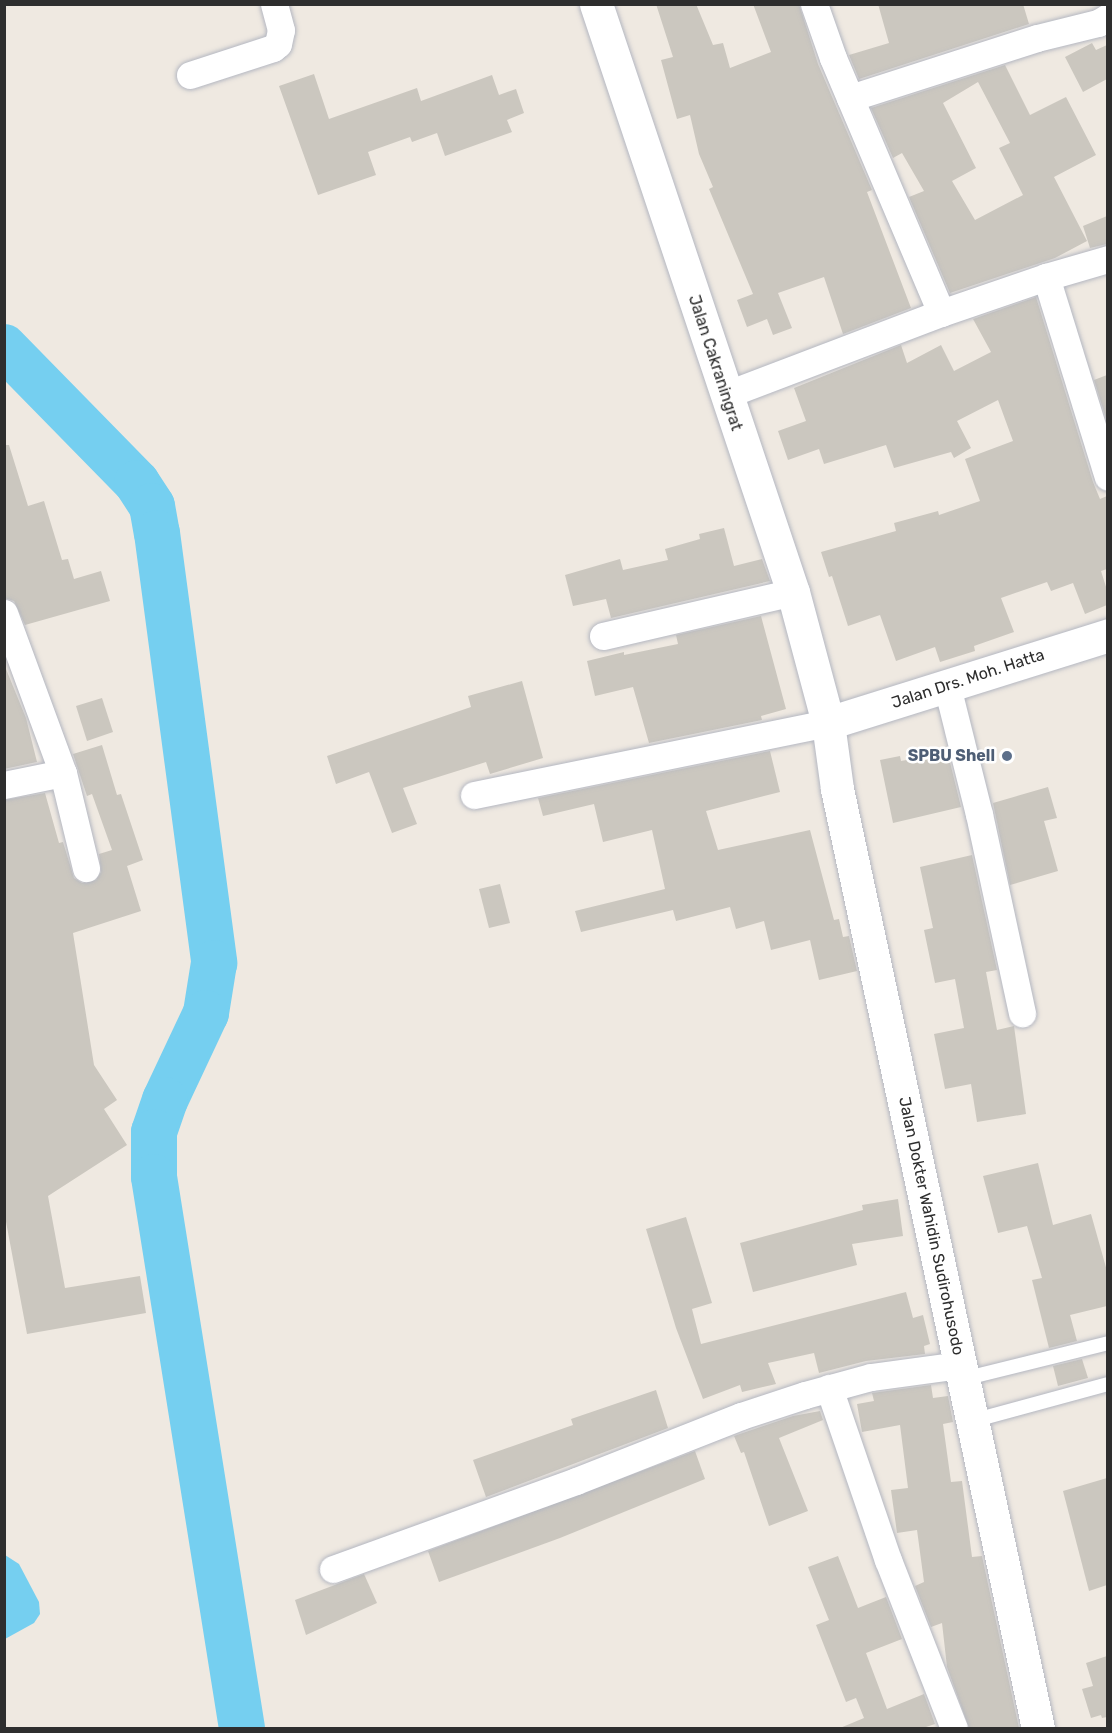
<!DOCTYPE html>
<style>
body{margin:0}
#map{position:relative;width:1112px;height:1733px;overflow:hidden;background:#efe9e1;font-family:Rubik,sans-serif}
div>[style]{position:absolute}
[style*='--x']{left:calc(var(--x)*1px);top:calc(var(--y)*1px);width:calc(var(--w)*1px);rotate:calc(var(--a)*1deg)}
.water>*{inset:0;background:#75cff0}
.river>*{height:46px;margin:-23px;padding:0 23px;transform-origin:23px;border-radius:23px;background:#75cff0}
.building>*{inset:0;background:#cbc7bf}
.roads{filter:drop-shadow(0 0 2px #b4b7c1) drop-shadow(0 0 2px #b4b7c1)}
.lane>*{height:14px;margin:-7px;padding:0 7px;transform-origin:7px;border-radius:7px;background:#fff}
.street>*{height:27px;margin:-13.5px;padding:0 13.5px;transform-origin:13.5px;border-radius:13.5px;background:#fff}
.secondary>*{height:33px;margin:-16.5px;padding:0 16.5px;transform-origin:16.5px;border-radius:16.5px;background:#fff}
.dots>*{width:16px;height:16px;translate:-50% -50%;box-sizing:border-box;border:3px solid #fff;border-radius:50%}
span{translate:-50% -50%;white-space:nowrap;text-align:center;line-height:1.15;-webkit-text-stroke:5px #fff;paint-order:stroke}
.street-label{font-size:16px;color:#2e2e2e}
.service-label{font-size:16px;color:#4e5e75;font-weight:700}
.right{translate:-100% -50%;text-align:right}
.frame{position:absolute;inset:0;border:6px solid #2e2e2e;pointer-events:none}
</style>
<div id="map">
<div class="water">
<i style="clip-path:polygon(5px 1555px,19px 1564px,39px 1602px,40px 1614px,34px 1623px,5px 1639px)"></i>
</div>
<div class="river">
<i style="--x:4;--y:347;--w:190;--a:45.6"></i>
<i style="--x:137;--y:483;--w:27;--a:57"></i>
<i style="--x:152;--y:506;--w:27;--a:80"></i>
<i style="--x:157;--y:533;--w:434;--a:82.4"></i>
<i style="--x:214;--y:963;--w:51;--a:99.1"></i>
<i style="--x:206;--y:1013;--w:96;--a:115.2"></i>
<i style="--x:165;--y:1100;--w:34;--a:109"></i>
<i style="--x:154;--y:1132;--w:45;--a:90"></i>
<i style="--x:154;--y:1177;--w:558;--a:80.93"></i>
</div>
<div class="building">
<i style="clip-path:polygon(656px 4px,696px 4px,713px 45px,723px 43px,730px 68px,771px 52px,753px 4px,799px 4px,818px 64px,872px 190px,867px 192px,911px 308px,843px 334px,824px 277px,778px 293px,792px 328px,773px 335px,767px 319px,747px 327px,737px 300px,753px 294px,709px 189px,713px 187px,699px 154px,690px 115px,677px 119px,661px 60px,673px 57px)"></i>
<i style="clip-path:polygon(878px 4px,1023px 4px,1029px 24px,859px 79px,849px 55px,889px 43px)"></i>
<i style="clip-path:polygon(1092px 43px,1096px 50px,1107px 45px,1107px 79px,1083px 92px,1065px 57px)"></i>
<i style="clip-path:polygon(evenodd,1005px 65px,1030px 115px,1066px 97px,1096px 155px,1054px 177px,1087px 241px,1055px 258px,950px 293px,909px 197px,924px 191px,902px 153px,893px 158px,871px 108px,1005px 65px,978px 82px,1010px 143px,999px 148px,1023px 195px,975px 220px,952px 181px,976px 168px,943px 103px,978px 82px)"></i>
<i style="clip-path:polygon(314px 74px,329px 119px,417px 88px,421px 101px,492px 75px,499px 95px,516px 89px,524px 113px,507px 120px,512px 132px,445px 156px,437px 133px,412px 142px,410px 137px,368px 152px,376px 175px,318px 195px,279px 86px)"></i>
<i style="clip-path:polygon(1107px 216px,1107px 244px,1090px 248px,1083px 226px)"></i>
<i style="clip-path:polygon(1036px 297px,1093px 482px,1100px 499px,1107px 496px,1107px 569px,1101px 571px,1107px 590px,1107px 605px,1085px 614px,1073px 583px,1051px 591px,1047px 582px,1001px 598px,1014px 632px,974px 646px,975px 651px,940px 662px,935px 647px,896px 661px,880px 615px,848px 626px,832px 576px,829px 577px,821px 552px,896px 531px,894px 523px,938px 511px,939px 515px,980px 501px,965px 459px,1013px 441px,998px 400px,957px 421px,971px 448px,954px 458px,951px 452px,894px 468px,886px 445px,824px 464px,819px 449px,788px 460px,778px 431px,806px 421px,794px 388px,901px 345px,907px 363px,941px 345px,954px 371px,991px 352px,973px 319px)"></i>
<i style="clip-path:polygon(1107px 375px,1107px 422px,1094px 380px)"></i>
<i style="clip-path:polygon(4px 445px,9px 445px,28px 506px,44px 501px,62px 560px,68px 559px,74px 579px,101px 571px,110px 601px,25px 625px,14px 601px,4px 598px)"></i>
<i style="clip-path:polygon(724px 528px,734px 566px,762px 559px,770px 581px,611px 618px,606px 599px,573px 606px,565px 575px,620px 559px,623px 570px,668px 560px,665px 549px,700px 539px,699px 534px)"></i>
<i style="clip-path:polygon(761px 616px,786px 709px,761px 716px,762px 720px,649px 743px,633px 687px,595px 696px,587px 661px,624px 652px,624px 655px,678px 644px,676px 635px)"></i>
<i style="clip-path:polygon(4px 664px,26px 718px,37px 762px,4px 769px)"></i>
<i style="clip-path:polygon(522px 681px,543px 758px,490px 774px,486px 762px,403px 788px,417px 824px,392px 833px,369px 772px,336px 784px,327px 756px,471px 707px,468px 696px)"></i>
<i style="clip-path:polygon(102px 698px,113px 732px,87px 741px,76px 706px)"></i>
<i style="clip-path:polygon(102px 745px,117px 795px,121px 794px,143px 860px,127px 866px,141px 911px,73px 933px,94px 1065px,117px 1100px,104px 1109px,127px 1145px,48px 1196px,65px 1288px,140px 1276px,146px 1313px,27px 1334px,4px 1211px,4px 800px,45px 793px,59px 843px,63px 842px,74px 878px,82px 883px,96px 880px,101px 872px,99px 854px,112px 850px,92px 794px,87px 796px,73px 754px)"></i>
<i style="clip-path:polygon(770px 751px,780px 792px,706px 811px,718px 850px,810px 830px,834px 920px,839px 919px,843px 937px,849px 936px,857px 971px,819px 980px,810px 940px,771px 950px,764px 921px,736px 929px,730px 907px,676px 921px,673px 910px,581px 932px,575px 911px,665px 889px,652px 830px,603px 842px,594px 804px,543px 816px,538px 798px)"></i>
<i style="clip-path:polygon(900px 756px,901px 761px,917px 758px,918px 762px,936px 757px,937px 761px,949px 758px,961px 807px,893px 823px,880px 760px)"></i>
<i style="clip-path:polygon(1048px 787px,1057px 818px,1044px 821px,1058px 871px,1010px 885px,993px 803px)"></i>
<i style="clip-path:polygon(972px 855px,997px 970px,986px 972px,997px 1030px,1014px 1026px,1026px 1114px,977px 1122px,971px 1084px,945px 1089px,934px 1034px,964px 1028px,955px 979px,935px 983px,924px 930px,933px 928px,920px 867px)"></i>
<i style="clip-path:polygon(500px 884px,510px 923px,489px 928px,479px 889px)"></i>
<i style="clip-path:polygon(1038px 1163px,1053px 1225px,1091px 1214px,1107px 1271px,1107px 1306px,1070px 1315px,1077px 1341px,1049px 1348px,1032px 1280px,1042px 1278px,1027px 1226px,998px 1233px,983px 1176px)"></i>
<i style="clip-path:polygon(898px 1199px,903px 1236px,852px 1244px,857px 1265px,753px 1292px,740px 1243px,863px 1210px,862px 1205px)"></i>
<i style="clip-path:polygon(686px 1217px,712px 1303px,692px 1309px,701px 1344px,906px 1292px,913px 1318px,923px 1315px,930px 1344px,924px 1346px,925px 1354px,866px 1361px,819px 1373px,814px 1353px,768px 1363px,776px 1384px,742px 1392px,740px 1385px,703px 1399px,676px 1328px,646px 1229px)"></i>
<i style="clip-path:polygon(1082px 1359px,1088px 1378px,1058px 1386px,1053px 1366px)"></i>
<i style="clip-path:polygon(931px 1385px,933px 1398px,948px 1396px,953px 1422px,943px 1424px,951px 1482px,962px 1481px,972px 1557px,982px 1556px,1019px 1728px,969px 1728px,947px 1667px,942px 1623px,931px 1627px,915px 1586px,924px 1582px,917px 1530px,897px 1533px,891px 1490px,908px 1488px,900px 1425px,862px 1432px,857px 1404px,874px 1401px,872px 1393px)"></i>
<i style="clip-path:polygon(656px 1390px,668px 1428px,486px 1497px,473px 1460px,573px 1425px,571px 1419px)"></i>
<i style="clip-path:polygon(820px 1411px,823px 1420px,779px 1438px,808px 1511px,769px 1526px,744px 1452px,741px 1453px,734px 1436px,793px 1416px)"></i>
<i style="clip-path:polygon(695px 1451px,705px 1479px,560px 1538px,439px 1582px,428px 1551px)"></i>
<i style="clip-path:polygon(1107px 1478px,1107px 1585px,1089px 1591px,1063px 1491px)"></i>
<i style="clip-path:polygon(838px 1556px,858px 1608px,886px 1597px,902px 1639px,866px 1653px,887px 1709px,924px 1694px,935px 1724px,923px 1728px,840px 1728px,864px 1718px,856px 1698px,846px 1702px,816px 1625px,829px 1620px,808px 1567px)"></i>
<i style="clip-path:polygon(364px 1574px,377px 1603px,306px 1635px,295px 1600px)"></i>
<i style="clip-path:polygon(1107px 1656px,1107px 1717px,1102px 1718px,1101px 1715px,1091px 1718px,1082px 1689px,1093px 1686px,1086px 1663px)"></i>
</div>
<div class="roads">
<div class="lane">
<i style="--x:963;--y:1379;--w:149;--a:-13.9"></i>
<i style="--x:972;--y:1421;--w:141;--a:-15.2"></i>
</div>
<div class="street">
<i style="--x:814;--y:4;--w:57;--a:70.6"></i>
<i style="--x:833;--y:58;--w:277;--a:67"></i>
<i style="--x:190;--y:75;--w:87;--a:-18"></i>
<i style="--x:273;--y:48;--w:6;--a:-39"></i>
<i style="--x:278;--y:44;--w:14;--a:-78"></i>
<i style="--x:281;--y:30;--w:27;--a:-105"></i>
<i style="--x:850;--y:98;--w:196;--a:-17.8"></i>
<i style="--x:1037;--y:38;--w:63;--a:-13.8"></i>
<i style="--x:1098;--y:23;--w:12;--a:-31"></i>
<i style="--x:1046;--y:277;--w:209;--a:72.8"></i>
<i style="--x:725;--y:395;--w:231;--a:-20.8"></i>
<i style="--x:941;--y:313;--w:111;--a:-18.9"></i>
<i style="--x:1046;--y:277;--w:65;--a:-16.2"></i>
<i style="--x:4;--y:613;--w:171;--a:69.8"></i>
<i style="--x:63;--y:773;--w:98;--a:76.4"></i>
<i style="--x:603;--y:636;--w:195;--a:-13"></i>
<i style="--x:947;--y:686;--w:132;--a:76"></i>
<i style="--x:979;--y:814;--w:204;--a:77.8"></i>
<i style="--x:4;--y:785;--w:60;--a:-11.5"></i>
<i style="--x:474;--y:795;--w:361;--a:-11.5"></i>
<i style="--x:829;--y:1388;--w:182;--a:71.1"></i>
<i style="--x:888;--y:1560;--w:180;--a:68.6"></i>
<i style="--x:333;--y:1569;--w:258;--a:-19.9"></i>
<i style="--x:576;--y:1481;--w:177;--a:-21.5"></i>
<i style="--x:741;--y:1416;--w:67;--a:-18.2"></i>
<i style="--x:805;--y:1395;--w:68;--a:-15.3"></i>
<i style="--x:871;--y:1377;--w:90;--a:-7.7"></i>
</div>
<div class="secondary">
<i style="--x:596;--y:4;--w:620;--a:71.48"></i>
<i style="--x:793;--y:592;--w:136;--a:75"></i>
<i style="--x:828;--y:723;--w:67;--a:82.2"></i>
<i style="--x:837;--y:789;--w:960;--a:77.92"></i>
<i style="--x:828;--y:723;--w:294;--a:-17.4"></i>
</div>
</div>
<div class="dots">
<i style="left:1007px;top:756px;background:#5c6f8a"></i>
</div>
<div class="street-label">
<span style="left:715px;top:363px;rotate:72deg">Jalan Cakraningrat</span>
<span style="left:968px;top:679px;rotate:-18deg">Jalan Drs. Moh. Hatta</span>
<span style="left:931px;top:1226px;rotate:78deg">Jalan Dokter Wahidin Sudirohusodo</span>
</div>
<div class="service-label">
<span class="right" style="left:995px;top:756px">SPBU Shell</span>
</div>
<div class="frame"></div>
</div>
